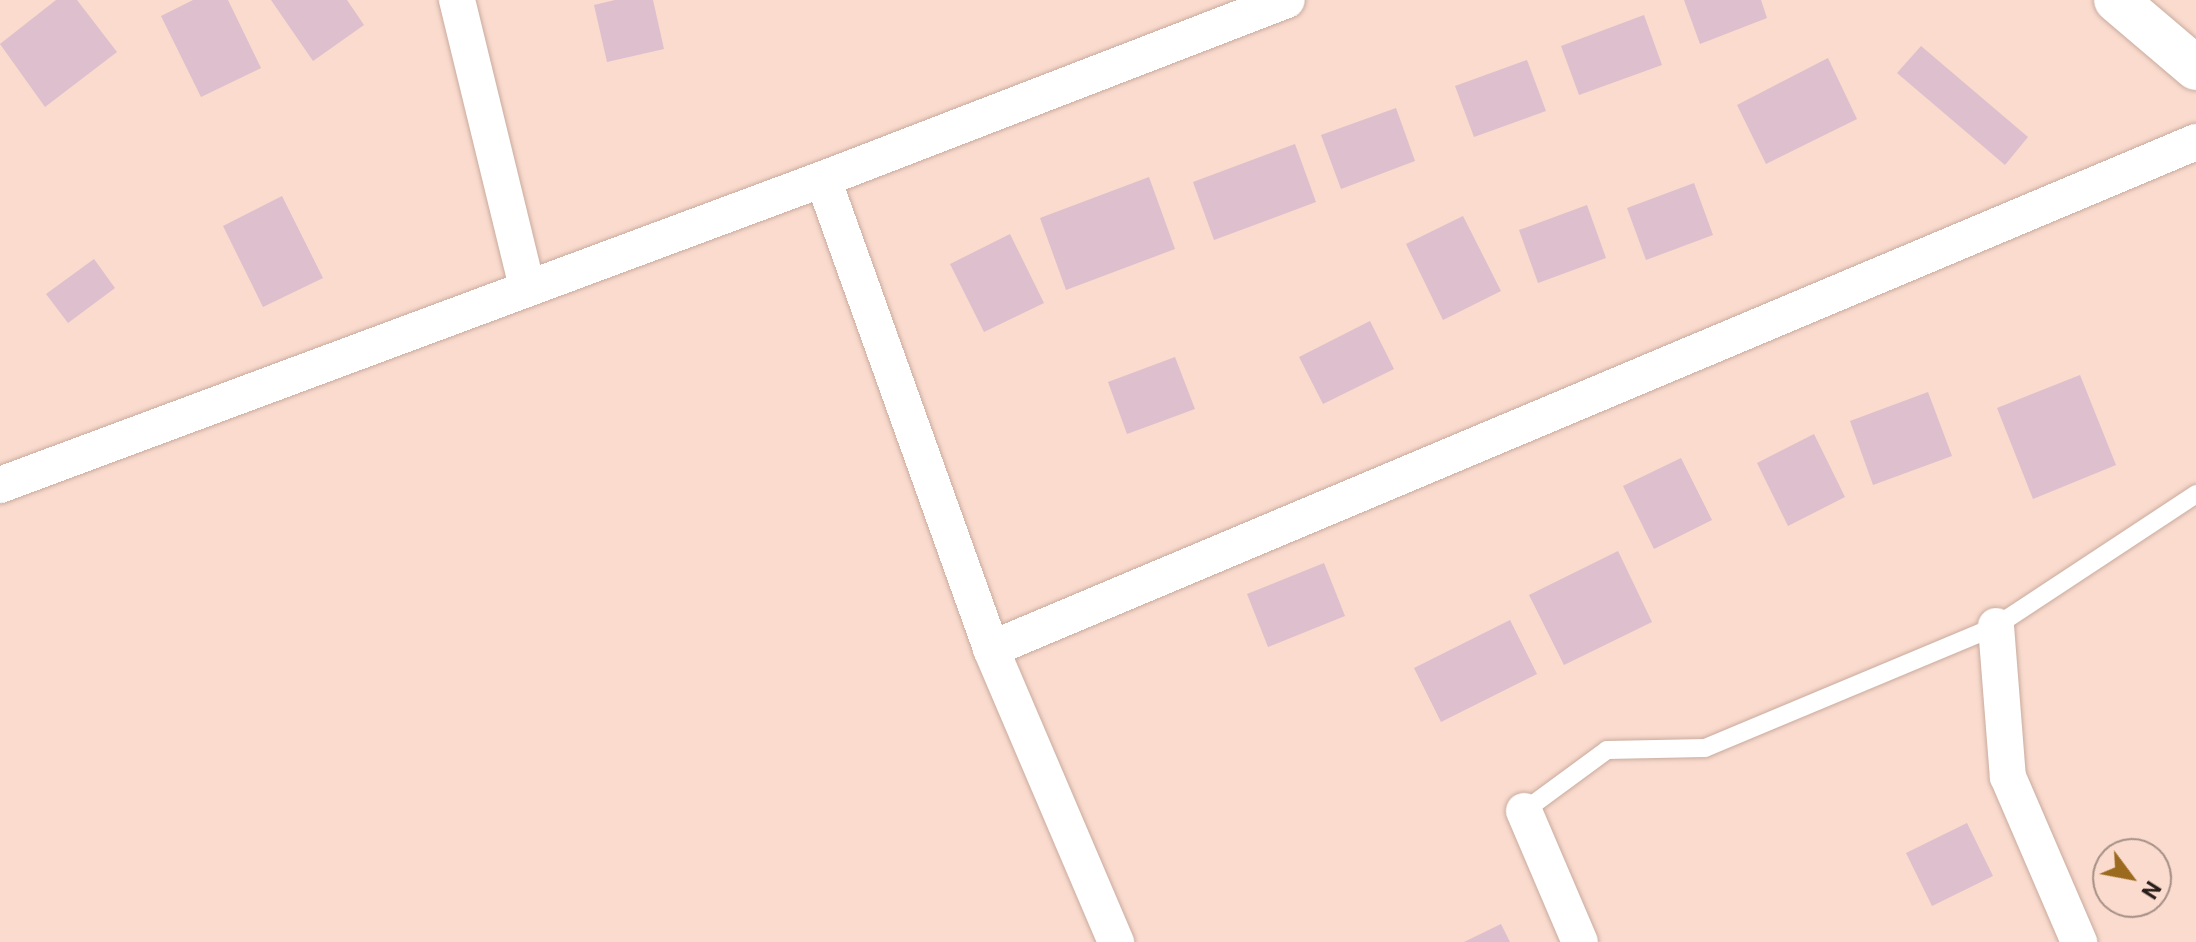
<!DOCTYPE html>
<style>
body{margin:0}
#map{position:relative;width:2196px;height:942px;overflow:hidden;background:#fadbce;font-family:Roboto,sans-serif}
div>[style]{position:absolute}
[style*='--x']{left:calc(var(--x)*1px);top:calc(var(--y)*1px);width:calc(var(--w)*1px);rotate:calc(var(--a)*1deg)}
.building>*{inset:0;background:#debfcd}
.roads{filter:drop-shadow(0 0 2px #c9ab9e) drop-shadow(0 0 2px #c9ab9e)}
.lane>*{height:18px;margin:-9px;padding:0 9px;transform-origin:9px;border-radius:9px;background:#fff}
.street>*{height:36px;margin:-18px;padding:0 18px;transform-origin:18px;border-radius:18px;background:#fff}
.secondary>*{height:44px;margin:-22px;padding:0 22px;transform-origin:22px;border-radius:22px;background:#fff}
span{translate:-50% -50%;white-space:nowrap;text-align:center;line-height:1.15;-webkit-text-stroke:8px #fadbce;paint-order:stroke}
.north{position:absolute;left:2092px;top:838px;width:80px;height:80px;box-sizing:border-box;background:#fadbce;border:2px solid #a68f85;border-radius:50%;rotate:122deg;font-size:22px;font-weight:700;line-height:32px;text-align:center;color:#281d18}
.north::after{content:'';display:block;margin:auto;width:28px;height:36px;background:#9b6a1e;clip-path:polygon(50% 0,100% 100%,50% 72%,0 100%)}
</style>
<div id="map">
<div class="building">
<i style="clip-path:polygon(56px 0,77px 0,117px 52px,45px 107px,0 44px)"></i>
<i style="clip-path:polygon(193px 0,228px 0,261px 68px,201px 97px,161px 16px)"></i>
<i style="clip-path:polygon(271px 0,347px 0,364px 25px,313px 61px)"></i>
<i style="clip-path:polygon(615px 0,653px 0,664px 49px,607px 62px,594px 5px)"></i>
<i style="clip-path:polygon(1684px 0,1761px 0,1767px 18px,1700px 44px)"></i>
<i style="clip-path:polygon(1644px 15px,1662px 65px,1579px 95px,1561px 46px)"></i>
<i style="clip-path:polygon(1921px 46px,2028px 137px,2005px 165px,1897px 73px)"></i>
<i style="clip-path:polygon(1828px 58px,1857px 119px,1766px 164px,1737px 105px)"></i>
<i style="clip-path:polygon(1527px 60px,1546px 111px,1474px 137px,1455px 86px)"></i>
<i style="clip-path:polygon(1396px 108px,1415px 161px,1341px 189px,1321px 135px)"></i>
<i style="clip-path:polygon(1295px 144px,1316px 202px,1214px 240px,1193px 182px)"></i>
<i style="clip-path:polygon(1149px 177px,1175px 249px,1066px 290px,1040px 218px)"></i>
<i style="clip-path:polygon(1694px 183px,1713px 235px,1646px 260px,1627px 208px)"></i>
<i style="clip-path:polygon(282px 196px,323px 278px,263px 307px,223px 226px)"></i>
<i style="clip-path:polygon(1587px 205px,1606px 258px,1538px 283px,1519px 230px)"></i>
<i style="clip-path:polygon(1463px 216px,1501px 291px,1443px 320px,1406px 244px)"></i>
<i style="clip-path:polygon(1010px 234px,1044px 303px,984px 332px,950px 264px)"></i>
<i style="clip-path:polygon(94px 259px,115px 288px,68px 323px,46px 294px)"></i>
<i style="clip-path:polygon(1370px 321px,1394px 369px,1323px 404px,1299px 357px)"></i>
<i style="clip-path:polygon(1175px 357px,1195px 409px,1127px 434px,1108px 382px)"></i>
<i style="clip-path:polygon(2080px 375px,2116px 465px,2033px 499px,1997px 408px)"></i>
<i style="clip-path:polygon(1928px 392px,1952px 456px,1873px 485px,1850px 421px)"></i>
<i style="clip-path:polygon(1814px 434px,1845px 497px,1788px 526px,1757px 463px)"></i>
<i style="clip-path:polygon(1681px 458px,1712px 520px,1654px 549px,1623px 486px)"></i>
<i style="clip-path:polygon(1618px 551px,1652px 622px,1564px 665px,1529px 595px)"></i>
<i style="clip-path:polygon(1324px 563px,1345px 616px,1268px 647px,1247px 594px)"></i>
<i style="clip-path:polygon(1510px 620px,1537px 674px,1441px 722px,1414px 668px)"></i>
<i style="clip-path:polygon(1967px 823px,1993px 876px,1932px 906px,1906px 853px)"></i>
<i style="clip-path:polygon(1501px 924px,1510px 942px,1464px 942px)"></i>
</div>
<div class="roads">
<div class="lane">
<i style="--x:1524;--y:811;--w:103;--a:-36.3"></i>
<i style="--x:1607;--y:750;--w:98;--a:-1.2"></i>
<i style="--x:1705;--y:748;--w:316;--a:-22.7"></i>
<i style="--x:1996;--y:626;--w:240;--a:-33.4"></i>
</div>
<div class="street">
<i style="--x:457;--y:0;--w:296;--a:76.3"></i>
<i style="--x:823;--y:179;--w:499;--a:70.3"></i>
<i style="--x:991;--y:649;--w:319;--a:66.9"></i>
<i style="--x:0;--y:485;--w:878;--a:-20.4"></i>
<i style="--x:823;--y:179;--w:497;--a:-21.1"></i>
<i style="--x:1996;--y:626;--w:151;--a:85.5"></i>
<i style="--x:2008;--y:777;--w:180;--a:66.7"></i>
<i style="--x:991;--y:649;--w:1307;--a:-22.82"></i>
<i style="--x:1524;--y:811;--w:142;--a:66.9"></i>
</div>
<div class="secondary">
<i style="--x:2116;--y:0;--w:105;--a:40.4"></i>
</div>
</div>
<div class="north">N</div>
</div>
